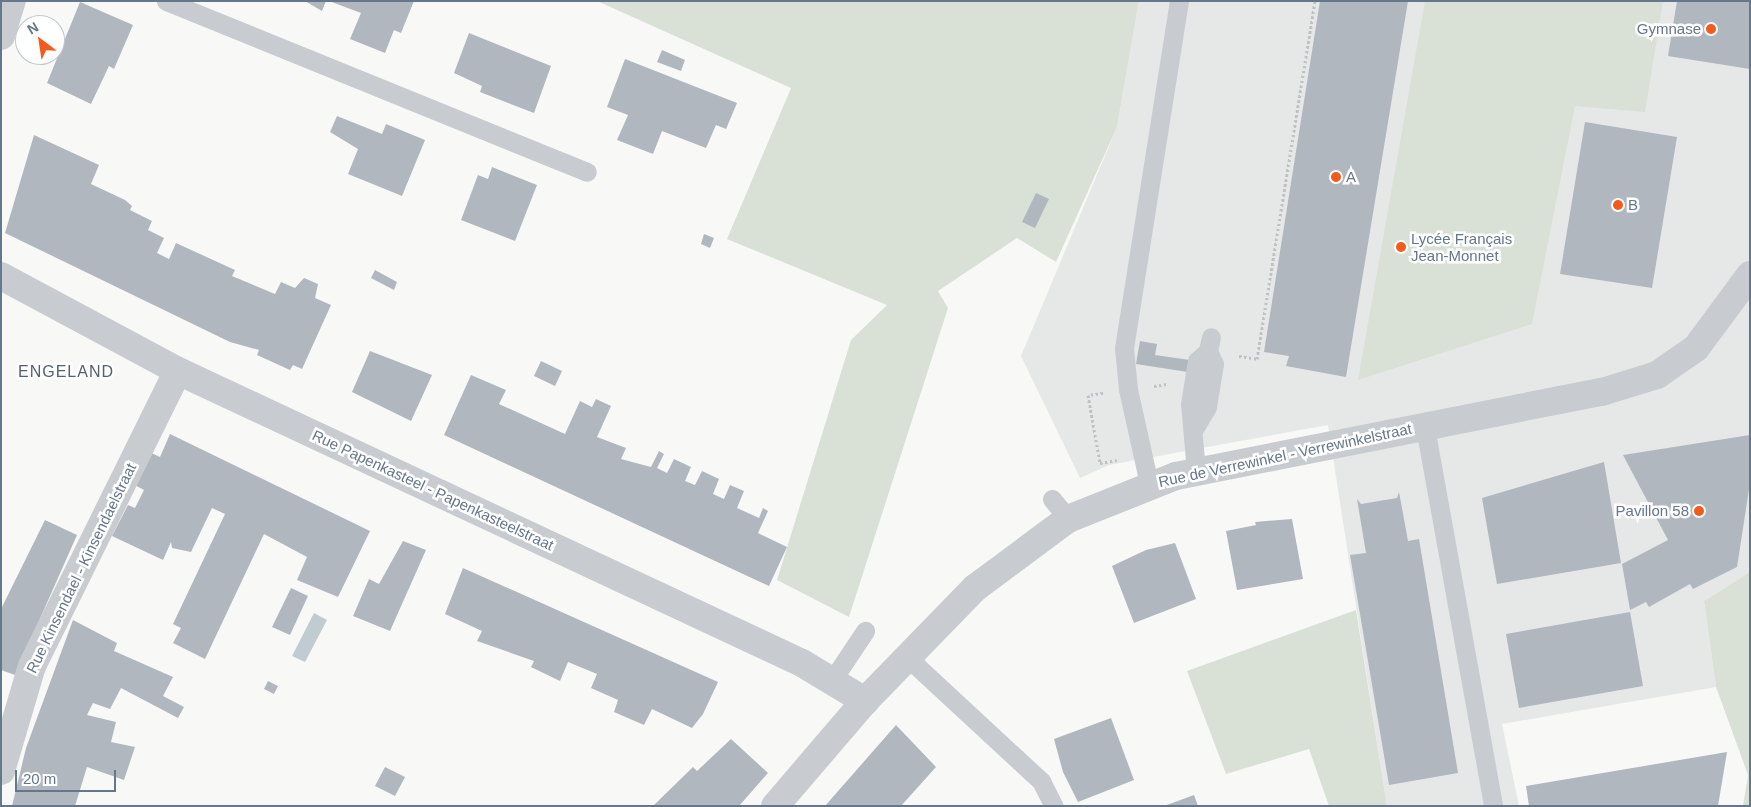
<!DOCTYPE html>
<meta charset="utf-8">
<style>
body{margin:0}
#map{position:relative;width:1751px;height:807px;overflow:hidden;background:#f8f9f6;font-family:Arial,sans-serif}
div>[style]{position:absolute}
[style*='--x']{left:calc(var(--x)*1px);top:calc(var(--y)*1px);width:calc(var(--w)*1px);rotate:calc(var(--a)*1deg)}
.built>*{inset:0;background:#e6e8e7}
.green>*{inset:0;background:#d9e1d6}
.water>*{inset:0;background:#c1ccd2}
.building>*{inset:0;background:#b0b7bf}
.path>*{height:3px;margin-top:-1.5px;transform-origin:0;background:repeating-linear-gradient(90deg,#bfc2c4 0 2.5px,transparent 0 5px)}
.service>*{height:19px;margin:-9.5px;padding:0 9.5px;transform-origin:9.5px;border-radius:9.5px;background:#c8ccd0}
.minor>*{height:28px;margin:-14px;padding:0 14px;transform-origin:14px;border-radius:14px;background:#c8ccd0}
.dots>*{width:14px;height:14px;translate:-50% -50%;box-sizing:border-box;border:2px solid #fff;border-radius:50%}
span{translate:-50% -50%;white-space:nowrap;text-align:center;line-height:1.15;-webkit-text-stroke:5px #fff;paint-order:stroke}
.poi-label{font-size:15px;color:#65778a}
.right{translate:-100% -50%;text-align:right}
.left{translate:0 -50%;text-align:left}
.street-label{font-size:15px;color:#65778a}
.neighbourhood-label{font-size:16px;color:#54616e;letter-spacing:1px}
.frame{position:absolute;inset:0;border:2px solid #65778a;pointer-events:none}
.north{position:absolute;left:15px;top:15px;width:50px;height:50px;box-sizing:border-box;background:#fff;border:1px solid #c1c9d0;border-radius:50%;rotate:329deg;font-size:14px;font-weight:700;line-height:20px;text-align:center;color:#65778a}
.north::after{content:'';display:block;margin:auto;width:18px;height:22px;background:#f35a1b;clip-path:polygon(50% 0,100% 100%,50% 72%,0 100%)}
.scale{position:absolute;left:15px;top:770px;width:101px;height:22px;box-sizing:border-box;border:2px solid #65778a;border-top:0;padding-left:6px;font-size:15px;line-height:18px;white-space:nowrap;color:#65778a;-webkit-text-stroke:4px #fff;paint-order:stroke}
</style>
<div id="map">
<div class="built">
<i style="clip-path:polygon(1139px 1px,1750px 1px,1750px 565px,1748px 573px,1704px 601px,1716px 687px,1502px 724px,1519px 806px,1387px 806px,1328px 425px,1109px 465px,1080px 478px,1021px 356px,1117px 127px)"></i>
</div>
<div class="green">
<i style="clip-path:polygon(597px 1px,1139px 1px,1117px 127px,1056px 262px,1017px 238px,938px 291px,948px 308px,849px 617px,777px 580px,851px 340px,887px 305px,727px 239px,791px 88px)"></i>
<i style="clip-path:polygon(1425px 1px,1663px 1px,1645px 112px,1575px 106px,1532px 324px,1358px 380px)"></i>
<i style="clip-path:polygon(1750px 565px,1750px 806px,1743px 806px,1748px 775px,1716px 687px,1704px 601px,1748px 573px)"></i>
<i style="clip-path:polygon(1356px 610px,1387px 806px,1329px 806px,1309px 749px,1226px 774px,1187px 671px)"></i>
</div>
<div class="water">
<i style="clip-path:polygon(314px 613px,327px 620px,305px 662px,292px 656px)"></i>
</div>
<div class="building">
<i style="clip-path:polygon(305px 1px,326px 1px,322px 11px)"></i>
<i style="clip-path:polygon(329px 1px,414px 1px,401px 33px,394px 30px,385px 53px,350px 39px,361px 13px)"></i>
<i style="clip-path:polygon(1320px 1px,1408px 1px,1346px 377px,1286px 366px,1289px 356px,1264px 352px)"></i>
<i style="clip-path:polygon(1677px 1px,1750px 1px,1750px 69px,1668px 56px)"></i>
<i style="clip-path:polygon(80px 2px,133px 25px,114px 69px,109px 66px,91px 104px,47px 83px)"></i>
<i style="clip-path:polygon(469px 33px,551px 66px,534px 113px,480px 92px,482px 86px,454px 73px)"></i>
<i style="clip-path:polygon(662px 50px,685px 60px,681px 71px,657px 62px)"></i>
<i style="clip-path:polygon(625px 59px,737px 103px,726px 129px,716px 125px,706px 148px,662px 131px,653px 154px,617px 140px,628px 115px,607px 107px)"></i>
<i style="clip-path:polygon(337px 116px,382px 134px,386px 124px,425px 140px,402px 196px,348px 174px,358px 149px,330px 132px)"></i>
<i style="clip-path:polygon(1585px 122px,1677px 137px,1652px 288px,1560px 274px)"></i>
<i style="clip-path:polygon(34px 135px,99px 165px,91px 184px,125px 200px,132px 206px,130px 210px,152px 221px,148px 230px,164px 238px,157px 253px,169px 259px,176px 243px,235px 270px,232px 276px,275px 294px,281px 282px,295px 288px,304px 278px,318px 284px,315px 298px,331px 305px,302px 369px,293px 365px,290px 370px,257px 355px,259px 350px,230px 342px,5px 233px)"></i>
<i style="clip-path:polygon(492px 167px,537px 185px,515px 241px,461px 220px,478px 175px,488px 179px)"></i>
<i style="clip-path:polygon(1036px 193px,1049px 199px,1035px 228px,1022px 222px)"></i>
<i style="clip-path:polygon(704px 234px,714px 238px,710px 248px,701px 244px)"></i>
<i style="clip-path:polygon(375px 270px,397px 282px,394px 290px,371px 278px)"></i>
<i style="clip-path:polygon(1140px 341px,1157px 344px,1155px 355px,1190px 360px,1188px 372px,1136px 364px)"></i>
<i style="clip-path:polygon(370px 351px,432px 375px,411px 421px,352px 392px)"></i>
<i style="clip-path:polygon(541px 361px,562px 371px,555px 386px,534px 376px)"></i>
<i style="clip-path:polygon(471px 375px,506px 390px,499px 404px,565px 434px,580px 401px,592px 407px,596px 399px,611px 406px,597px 437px,626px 448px,621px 459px,651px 467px,659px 451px,664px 454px,657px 468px,667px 473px,674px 459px,691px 467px,685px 481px,695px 485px,702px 471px,719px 479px,713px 494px,724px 499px,730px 485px,744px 491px,737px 508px,759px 518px,763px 508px,768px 511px,758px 533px,787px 547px,769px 586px,444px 435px)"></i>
<i style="clip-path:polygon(170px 434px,370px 531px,338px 597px,297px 580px,307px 557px,264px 534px,205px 659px,173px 643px,181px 628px,173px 624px,225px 514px,212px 508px,191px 552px,172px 548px,171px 542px,163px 560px,112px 536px,128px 505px,135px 508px,144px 490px,131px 483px,147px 451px,160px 457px)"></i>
<i style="clip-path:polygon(1750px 435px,1750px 483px,1737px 567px,1693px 589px,1690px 584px,1649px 607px,1646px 602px,1630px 610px,1622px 564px,1668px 540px,1623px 455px)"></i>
<i style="clip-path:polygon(1604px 462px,1621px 563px,1497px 584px,1482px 498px)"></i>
<i style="clip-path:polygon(1399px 492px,1408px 541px,1419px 539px,1458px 773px,1389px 785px,1350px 555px,1366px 553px,1357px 499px,1361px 504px,1397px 498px)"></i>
<i style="clip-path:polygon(1292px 519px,1303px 579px,1237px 590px,1226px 531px,1256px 525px,1255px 522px)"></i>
<i style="clip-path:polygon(45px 520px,77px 535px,15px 675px,1px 670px,1px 609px)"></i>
<i style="clip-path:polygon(403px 541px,426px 550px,390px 631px,353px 616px,369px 579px,379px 584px)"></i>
<i style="clip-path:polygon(1175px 543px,1196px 599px,1134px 623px,1112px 566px,1146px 550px)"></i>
<i style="clip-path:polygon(463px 568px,718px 682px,703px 714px,692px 728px,652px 709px,644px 725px,614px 712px,618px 700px,591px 688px,597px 674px,568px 662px,560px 681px,531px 667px,534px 661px,477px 641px,482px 631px,445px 614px)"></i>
<i style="clip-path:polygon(291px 588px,308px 596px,290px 635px,272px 627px)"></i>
<i style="clip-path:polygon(1630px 612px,1643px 686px,1519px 708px,1506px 634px)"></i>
<i style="clip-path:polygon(73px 620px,117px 643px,114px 651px,173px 677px,163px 696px,184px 707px,178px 718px,121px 688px,110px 709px,93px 703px,87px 715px,116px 722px,111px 742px,135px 747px,124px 780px,87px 767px,75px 806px,12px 806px,26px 748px)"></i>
<i style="clip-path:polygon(268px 681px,278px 686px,274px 694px,264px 689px)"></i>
<i style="clip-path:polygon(1111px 718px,1134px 780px,1078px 802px,1063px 772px,1054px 739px)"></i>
<i style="clip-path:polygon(896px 725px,936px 767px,901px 806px,825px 806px)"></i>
<i style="clip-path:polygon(731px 739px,768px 773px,739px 806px,653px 806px,693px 767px,697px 771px)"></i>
<i style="clip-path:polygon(1727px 752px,1718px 806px,1529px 806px,1526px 786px)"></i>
<i style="clip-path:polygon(385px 767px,405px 777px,395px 796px,375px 786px)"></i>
<i style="clip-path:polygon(1194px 795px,1198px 806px,1164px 806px)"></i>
</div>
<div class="path">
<i style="--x:1239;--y:356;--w:18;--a:9"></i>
<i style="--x:1257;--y:359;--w:363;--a:-80.8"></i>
<i style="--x:1154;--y:386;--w:13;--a:-9"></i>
<i style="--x:1103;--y:393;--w:15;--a:172"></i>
<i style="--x:1088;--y:395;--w:69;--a:80"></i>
<i style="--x:1100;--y:463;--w:17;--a:-10"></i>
</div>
<div class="service">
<i style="--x:166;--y:1;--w:454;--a:22.1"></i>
<i style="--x:1195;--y:427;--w:23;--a:-59"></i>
<i style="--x:1207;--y:407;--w:44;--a:-80.8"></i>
<i style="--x:1214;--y:364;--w:14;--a:-115"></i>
<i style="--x:1208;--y:351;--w:14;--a:-78"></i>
<i style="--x:1425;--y:427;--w:385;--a:79.8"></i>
<i style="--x:1196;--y:471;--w:67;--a:-95.1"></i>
<i style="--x:1190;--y:404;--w:44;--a:-80.8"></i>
<i style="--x:1197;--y:361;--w:15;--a:-42"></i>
<i style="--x:1149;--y:484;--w:97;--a:-102.5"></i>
<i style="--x:1128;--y:389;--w:41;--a:-95.6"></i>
<i style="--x:1124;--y:348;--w:351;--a:-81"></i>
<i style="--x:1052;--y:499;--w:26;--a:51"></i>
<i style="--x:907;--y:657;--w:183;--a:42.8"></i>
<i style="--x:1041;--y:781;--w:28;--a:63"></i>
<i style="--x:833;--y:679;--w:58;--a:-56.3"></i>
</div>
<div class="minor">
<i style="--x:1;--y:36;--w:37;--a:-73"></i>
<i style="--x:1;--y:276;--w:201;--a:28.2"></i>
<i style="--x:178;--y:371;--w:689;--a:25.08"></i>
<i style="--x:802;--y:663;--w:74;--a:31.1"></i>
<i style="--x:1;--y:771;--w:109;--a:-73.6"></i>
<i style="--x:32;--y:666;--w:329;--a:-63.7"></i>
<i style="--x:775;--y:806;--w:138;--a:-49.4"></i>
<i style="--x:865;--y:701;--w:158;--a:-45.8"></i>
<i style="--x:975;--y:588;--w:116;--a:-36.6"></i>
<i style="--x:1068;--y:519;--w:116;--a:-21.7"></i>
<i style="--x:1176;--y:476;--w:434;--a:-11.2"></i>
<i style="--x:1602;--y:392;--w:58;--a:-17.2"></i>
<i style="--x:1657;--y:375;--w:47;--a:-34.7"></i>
<i style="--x:1696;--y:348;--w:91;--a:-53.5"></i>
</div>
<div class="dots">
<i style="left:1711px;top:29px;background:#f35a1b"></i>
<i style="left:1336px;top:177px;background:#f35a1b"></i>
<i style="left:1618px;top:205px;background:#f35a1b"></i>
<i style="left:1401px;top:247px;background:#f35a1b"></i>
<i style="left:1699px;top:511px;background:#f35a1b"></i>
</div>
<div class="poi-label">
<span class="right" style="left:1701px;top:29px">Gymnase</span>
<span class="left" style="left:1346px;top:177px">A</span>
<span class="left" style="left:1628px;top:205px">B</span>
<span class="left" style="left:1411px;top:247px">Lycée Français<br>Jean-Monnet</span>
<span class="right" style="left:1689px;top:511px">Pavillon 58</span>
</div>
<div class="street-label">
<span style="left:1285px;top:455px;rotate:-12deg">Rue de Verrewinkel - Verrewinkelstraat</span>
<span style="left:433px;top:490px;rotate:25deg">Rue Papenkasteel - Papenkasteelstraat</span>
<span style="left:81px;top:568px;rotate:-64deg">Rue Kinsendael - Kinsendaelstraat</span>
</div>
<div class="neighbourhood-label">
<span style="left:66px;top:372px">ENGELAND</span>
</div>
<div class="frame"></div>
<div class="north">N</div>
<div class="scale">20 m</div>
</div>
